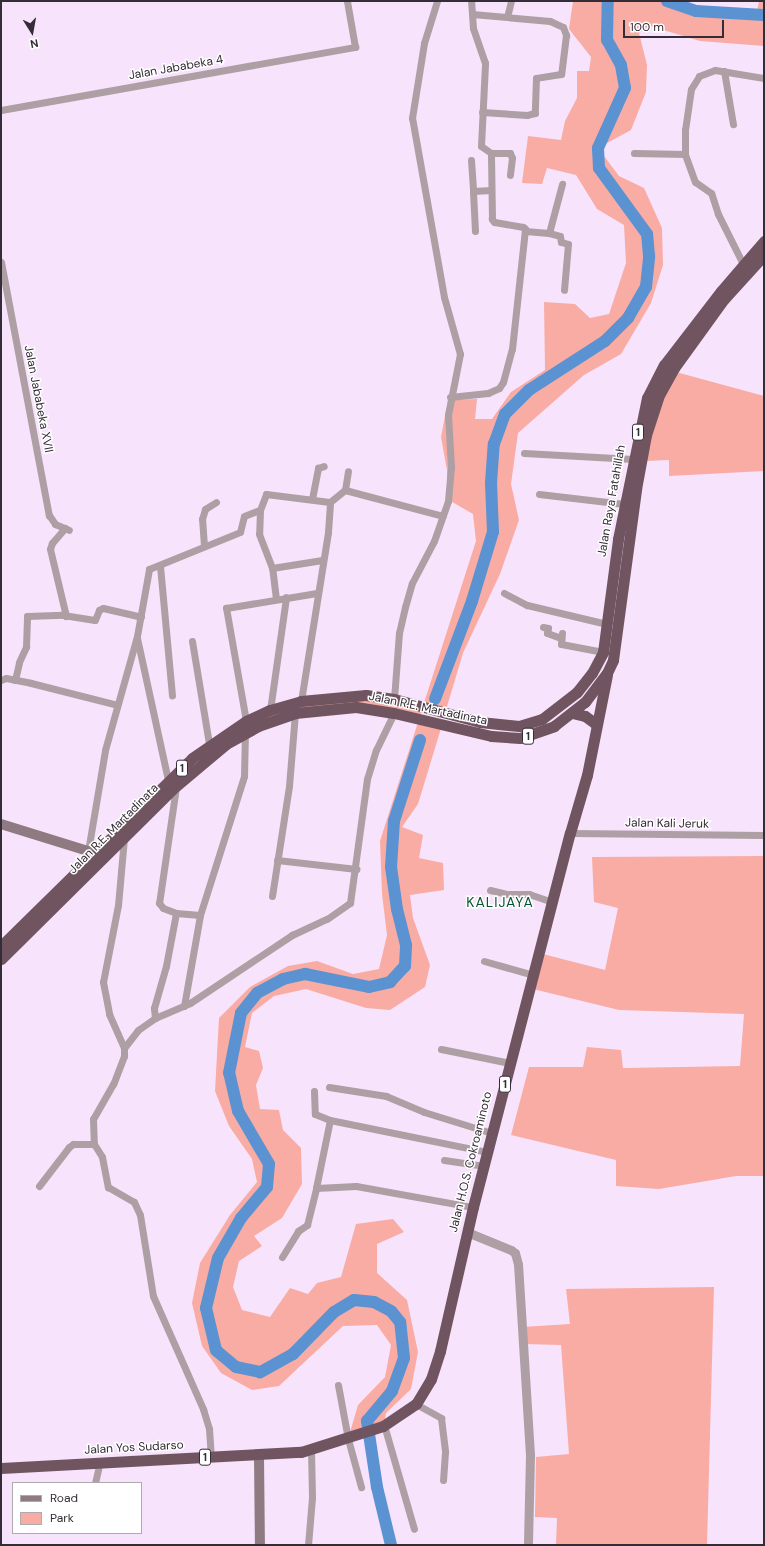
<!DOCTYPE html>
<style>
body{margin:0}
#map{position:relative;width:765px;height:1546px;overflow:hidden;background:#f8e3fd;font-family:"DM Sans",sans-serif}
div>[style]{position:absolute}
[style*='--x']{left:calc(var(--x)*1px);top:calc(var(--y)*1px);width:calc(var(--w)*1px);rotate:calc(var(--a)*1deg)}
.green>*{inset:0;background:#f8aca4}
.river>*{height:12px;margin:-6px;padding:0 6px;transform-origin:6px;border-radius:6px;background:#5a92d2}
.minor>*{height:7px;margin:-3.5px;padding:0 3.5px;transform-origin:3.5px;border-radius:3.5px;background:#ad9fa4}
.tertiary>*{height:9px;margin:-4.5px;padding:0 4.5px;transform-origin:4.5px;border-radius:4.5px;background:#ad9fa4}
.secondary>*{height:10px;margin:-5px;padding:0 5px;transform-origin:5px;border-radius:5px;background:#8f7a82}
.trunk>*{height:11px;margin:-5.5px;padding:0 5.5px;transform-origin:5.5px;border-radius:5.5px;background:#705560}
span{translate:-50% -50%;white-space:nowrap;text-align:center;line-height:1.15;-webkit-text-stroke:3px #fff;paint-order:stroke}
.shield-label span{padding:1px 3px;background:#fff;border:1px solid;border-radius:3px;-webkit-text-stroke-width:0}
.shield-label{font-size:11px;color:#342c36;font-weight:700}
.street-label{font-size:12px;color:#342c36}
.quarter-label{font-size:14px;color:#05562c;letter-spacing:1px}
.frame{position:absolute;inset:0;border:2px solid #342c36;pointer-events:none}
.legend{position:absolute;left:12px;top:1482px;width:130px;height:52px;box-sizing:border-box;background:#fff;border:1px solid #aeabaf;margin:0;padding:5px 7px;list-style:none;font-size:12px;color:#342c36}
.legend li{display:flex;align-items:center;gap:8px;height:20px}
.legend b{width:20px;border:1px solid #aeabaf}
.north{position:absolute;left:12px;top:12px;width:40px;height:40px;-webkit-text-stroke:3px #fff;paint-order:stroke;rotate:169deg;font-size:11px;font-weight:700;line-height:16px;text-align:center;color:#342c36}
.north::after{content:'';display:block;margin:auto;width:14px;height:18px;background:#342c36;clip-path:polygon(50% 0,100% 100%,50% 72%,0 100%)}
.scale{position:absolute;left:623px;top:20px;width:101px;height:18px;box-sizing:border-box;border:2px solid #342c36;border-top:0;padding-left:5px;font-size:12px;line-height:14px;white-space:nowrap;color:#342c36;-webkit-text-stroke:3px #fff;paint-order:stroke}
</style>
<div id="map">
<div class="green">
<i style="clip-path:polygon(573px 1px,667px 1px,696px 11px,756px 16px,759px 1px,764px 1px,764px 46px,700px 41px,650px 26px,639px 33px,647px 65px,646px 92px,631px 130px,598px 148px,619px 176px,644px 188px,662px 228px,663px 265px,651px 303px,621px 354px,584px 375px,518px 433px,511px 484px,519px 520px,500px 574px,463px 653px,445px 713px,423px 707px,419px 719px,442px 725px,418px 804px,402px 827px,423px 835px,419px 858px,443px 863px,444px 890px,410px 895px,413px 918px,430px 965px,425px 987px,390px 1010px,366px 1008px,306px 989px,274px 996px,252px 1013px,245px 1047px,259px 1051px,263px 1068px,256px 1085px,260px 1109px,279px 1110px,283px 1130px,301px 1148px,302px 1184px,282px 1218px,254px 1236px,262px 1246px,239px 1261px,233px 1287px,242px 1310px,270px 1317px,290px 1288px,308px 1294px,317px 1283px,341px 1277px,356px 1224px,393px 1219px,404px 1232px,377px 1244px,377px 1273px,407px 1300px,418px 1352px,411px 1389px,386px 1413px,384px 1425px,348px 1439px,358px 1405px,385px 1377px,391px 1345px,377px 1325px,343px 1326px,279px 1386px,252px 1390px,221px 1373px,202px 1346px,192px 1303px,200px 1263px,230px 1215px,257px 1182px,252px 1159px,229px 1126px,215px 1091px,219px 1018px,250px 987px,288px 966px,317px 961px,353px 974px,379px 969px,387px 935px,382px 894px,380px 841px,419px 719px,330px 708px,245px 733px,168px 780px,270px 710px,347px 696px,423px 706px,476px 541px,473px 514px,447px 499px,447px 470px,441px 437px,448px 400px,477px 399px,475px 419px,492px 419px,511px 392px,545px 370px,544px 302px,575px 304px,590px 318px,609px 314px,626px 263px,624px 225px,597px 209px,576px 175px,547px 168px,542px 184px,522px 183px,528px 136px,561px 140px,565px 121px,577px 98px,577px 71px,589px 71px,591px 57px,569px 29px)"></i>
<i style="clip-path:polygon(676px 372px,764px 396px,764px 471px,669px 476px,669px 460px,646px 461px,657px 413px)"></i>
<i style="clip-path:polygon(764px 856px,764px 1176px,736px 1176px,659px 1189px,616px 1186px,616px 1160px,511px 1135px,529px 1067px,583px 1067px,587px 1047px,621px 1050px,623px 1068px,740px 1066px,744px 1014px,619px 1010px,529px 988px,539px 953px,605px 970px,618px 908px,594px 902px,592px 857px)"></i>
<i style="clip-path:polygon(714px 1287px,707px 1545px,556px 1545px,557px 1518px,535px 1517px,536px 1457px,569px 1454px,561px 1345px,524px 1344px,522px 1327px,570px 1324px,566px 1289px)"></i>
</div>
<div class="river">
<i style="--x:667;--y:1;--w:31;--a:19"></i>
<i style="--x:696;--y:11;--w:68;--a:3.4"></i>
<i style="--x:435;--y:699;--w:105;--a:-69.3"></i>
<i style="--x:472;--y:601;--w:72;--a:-73.1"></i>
<i style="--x:493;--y:532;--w:49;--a:-92.3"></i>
<i style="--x:491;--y:483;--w:39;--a:-86"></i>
<i style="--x:494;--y:444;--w:32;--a:-70"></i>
<i style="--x:505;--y:414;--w:34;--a:-45"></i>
<i style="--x:529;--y:390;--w:90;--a:-32.8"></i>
<i style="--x:605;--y:341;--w:33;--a:-45"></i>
<i style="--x:628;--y:318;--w:36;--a:-60"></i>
<i style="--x:646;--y:287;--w:31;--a:-84"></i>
<i style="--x:649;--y:256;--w:22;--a:-95"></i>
<i style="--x:647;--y:234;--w:82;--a:-126"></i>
<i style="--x:599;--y:168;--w:20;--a:-93"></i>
<i style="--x:598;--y:148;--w:66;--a:-65.8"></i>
<i style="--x:625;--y:88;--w:23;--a:-100"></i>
<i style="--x:621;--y:65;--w:29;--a:-119"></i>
<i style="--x:607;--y:40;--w:39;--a:-89"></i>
<i style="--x:391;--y:1545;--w:60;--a:-103.6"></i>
<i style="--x:377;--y:1487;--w:67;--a:-98.6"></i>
<i style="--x:367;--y:1421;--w:39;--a:-50"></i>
<i style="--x:392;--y:1391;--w:35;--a:-70"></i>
<i style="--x:404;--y:1358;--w:36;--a:-96"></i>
<i style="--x:400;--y:1322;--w:14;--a:-129"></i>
<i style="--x:391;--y:1311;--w:19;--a:-152"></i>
<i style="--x:374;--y:1302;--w:20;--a:-174"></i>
<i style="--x:354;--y:1300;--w:23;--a:149"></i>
<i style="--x:334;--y:1312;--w:59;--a:134.3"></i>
<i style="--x:293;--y:1354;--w:38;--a:151"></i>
<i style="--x:260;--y:1372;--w:25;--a:-168"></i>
<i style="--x:236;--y:1367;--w:26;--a:-140"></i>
<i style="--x:216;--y:1350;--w:43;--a:-103.4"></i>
<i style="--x:206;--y:1308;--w:51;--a:-76.5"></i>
<i style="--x:218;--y:1258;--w:46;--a:-60.1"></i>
<i style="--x:241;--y:1218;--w:40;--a:-50"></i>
<i style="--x:267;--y:1187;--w:23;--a:-85"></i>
<i style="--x:269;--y:1164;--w:61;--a:-120.3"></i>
<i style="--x:238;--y:1111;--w:39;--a:-103"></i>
<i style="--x:229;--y:1073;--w:61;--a:-78.7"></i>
<i style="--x:241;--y:1013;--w:26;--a:-51"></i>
<i style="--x:257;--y:993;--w:30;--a:-28"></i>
<i style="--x:283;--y:979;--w:23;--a:-13"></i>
<i style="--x:305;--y:974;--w:65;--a:11.5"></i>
<i style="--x:369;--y:987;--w:22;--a:-13"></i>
<i style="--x:390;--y:982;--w:22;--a:-47"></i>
<i style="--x:405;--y:966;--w:21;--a:-87"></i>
<i style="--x:406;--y:945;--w:37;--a:-104"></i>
<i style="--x:397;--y:909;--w:42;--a:-98.1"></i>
<i style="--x:391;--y:867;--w:46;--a:-86.3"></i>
<i style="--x:394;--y:821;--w:85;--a:-72.2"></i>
</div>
<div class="minor">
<i style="--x:472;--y:14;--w:78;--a:5.1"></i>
<i style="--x:550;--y:21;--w:14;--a:25"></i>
<i style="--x:563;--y:27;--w:9;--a:69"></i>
<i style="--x:566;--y:35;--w:39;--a:97"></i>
<i style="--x:561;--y:74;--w:25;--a:171"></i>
<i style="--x:536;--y:78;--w:35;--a:92"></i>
<i style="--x:535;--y:113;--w:8;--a:166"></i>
<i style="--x:527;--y:115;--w:45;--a:-176.2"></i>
<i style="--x:507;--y:17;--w:16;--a:-76"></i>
<i style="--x:724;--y:71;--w:54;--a:80.4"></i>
<i style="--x:1;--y:110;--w:360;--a:-10.1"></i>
<i style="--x:355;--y:47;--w:47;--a:-99.9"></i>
<i style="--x:491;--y:153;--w:19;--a:0"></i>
<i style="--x:510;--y:153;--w:5;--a:68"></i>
<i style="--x:512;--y:158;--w:17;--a:97"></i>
<i style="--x:634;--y:153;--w:51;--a:1.1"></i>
<i style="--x:471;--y:160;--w:31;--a:86"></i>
<i style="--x:475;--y:231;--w:40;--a:-92.9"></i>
<i style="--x:473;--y:191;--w:18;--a:-3"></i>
<i style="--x:525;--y:231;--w:24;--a:5"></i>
<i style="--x:549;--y:233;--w:51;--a:-75.1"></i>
<i style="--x:549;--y:233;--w:11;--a:15"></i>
<i style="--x:560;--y:236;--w:6;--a:81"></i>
<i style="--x:561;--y:242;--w:7;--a:16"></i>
<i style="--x:568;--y:244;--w:46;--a:95"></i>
<i style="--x:1;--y:262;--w:258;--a:79.3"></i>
<i style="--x:49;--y:515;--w:11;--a:56"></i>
<i style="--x:55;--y:524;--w:15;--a:23"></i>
<i style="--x:743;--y:264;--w:56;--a:-116.6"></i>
<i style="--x:718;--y:214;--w:22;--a:-108"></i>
<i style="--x:711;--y:193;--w:19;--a:-145"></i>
<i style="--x:695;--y:182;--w:30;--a:-110"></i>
<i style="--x:685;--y:154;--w:24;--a:-90"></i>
<i style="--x:685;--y:130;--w:41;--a:-81.7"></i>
<i style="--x:691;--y:89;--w:15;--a:-58"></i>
<i style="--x:699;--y:76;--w:17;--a:-21"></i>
<i style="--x:715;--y:70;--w:50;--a:9.3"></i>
<i style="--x:450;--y:397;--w:38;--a:-6"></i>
<i style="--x:488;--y:393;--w:12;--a:-24"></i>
<i style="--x:499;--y:388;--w:7;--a:-56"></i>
<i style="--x:503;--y:382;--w:34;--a:-75"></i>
<i style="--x:512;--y:349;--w:121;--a:-83.8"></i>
<i style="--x:525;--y:229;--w:3;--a:-135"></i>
<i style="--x:523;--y:227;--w:29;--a:-170"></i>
<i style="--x:494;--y:222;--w:4;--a:-124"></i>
<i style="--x:492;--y:219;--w:66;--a:-90.9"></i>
<i style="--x:491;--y:153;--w:12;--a:-145"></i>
<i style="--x:481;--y:146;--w:83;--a:-87.2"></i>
<i style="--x:485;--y:63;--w:37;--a:-109"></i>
<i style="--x:473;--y:28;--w:27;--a:-94"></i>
<i style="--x:524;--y:453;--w:109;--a:3.2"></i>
<i style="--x:345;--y:490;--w:19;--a:-81"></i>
<i style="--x:539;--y:494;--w:86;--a:6.7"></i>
<i style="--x:312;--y:499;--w:32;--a:-79"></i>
<i style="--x:318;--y:468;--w:6;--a:-18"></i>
<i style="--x:260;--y:510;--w:24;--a:92"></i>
<i style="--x:259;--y:534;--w:36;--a:69"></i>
<i style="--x:65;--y:528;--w:20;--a:131"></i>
<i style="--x:52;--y:543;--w:6;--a:108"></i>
<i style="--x:50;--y:549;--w:69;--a:76.6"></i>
<i style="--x:204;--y:546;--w:27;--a:-94"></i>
<i style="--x:202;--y:519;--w:10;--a:-73"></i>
<i style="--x:205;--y:509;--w:13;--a:-32"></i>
<i style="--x:160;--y:566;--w:130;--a:84.7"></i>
<i style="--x:504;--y:593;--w:26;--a:28"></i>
<i style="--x:527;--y:605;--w:82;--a:13.4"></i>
<i style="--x:276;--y:599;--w:31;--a:-97"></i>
<i style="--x:272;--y:568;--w:51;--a:-9.1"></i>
<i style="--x:543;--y:627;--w:5;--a:11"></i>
<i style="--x:548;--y:628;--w:5;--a:101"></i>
<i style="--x:547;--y:633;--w:15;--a:20"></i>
<i style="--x:562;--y:633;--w:11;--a:95"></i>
<i style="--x:561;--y:644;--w:43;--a:10.8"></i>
<i style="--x:137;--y:638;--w:145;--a:77.7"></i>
<i style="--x:192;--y:641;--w:104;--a:80.6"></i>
<i style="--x:1;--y:680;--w:5;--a:-22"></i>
<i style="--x:6;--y:678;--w:25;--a:11"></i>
<i style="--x:31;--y:683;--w:89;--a:14.3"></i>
<i style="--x:15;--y:680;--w:18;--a:-77"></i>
<i style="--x:19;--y:662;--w:17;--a:-65"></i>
<i style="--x:26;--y:647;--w:31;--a:-88"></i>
<i style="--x:27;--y:616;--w:36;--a:-2"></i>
<i style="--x:63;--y:615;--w:32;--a:9"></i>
<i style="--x:95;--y:620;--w:11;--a:-68"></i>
<i style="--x:99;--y:610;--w:4;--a:-27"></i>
<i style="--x:103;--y:608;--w:39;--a:13"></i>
<i style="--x:394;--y:699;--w:66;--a:-85.7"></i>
<i style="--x:399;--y:633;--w:27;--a:-77"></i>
<i style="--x:405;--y:607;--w:25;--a:-74"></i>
<i style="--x:412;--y:583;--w:47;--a:-62.4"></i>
<i style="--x:434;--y:541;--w:42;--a:-70.7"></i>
<i style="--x:448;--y:501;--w:34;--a:-85"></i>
<i style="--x:451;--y:467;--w:52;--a:-93.3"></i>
<i style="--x:448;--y:415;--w:62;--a:-78.9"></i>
<i style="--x:460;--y:354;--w:59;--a:-105.7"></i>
<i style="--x:444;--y:297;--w:182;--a:-100.1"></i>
<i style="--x:412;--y:118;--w:76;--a:-80.9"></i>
<i style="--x:424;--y:43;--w:44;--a:-72.8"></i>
<i style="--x:301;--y:701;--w:171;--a:-80.9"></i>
<i style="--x:328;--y:532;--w:30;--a:-86"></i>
<i style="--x:270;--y:710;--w:114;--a:-81.9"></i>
<i style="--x:246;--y:721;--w:115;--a:-100"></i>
<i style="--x:226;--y:608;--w:92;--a:-9.4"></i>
<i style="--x:176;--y:787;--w:117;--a:98.3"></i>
<i style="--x:159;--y:903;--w:6;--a:51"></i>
<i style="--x:163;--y:908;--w:14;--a:21"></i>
<i style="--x:176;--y:913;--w:24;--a:5"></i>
<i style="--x:570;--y:833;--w:194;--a:0.6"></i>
<i style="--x:124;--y:838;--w:67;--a:95.1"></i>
<i style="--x:118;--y:905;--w:78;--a:101"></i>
<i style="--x:103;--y:982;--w:33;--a:79"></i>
<i style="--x:109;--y:1014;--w:37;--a:66"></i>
<i style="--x:124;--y:1048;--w:8;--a:90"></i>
<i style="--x:124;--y:1056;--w:30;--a:111"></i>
<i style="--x:113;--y:1084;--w:40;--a:119.7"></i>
<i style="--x:93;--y:1119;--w:25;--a:88"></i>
<i style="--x:94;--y:1144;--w:15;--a:58"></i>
<i style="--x:102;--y:1157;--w:31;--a:79"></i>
<i style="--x:108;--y:1187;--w:30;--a:30"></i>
<i style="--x:134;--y:1202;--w:14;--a:65"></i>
<i style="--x:140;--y:1215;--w:82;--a:80.9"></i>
<i style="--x:153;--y:1296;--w:124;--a:66.1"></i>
<i style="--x:203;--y:1409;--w:21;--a:73"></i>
<i style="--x:209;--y:1429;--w:28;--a:86"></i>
<i style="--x:88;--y:851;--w:102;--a:-80.4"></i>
<i style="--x:105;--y:750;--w:118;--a:-74.3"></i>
<i style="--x:137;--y:636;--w:68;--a:-79.8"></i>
<i style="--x:149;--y:569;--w:98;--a:-22.1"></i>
<i style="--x:240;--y:532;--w:16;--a:-76"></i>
<i style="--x:244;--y:516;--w:17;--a:-21"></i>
<i style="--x:260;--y:510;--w:17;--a:-69"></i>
<i style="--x:266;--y:494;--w:64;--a:7.1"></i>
<i style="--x:330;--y:502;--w:19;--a:-39"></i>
<i style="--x:345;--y:490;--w:101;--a:14.9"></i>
<i style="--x:277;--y:860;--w:80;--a:6.5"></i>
<i style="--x:490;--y:890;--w:18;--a:13"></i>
<i style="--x:508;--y:894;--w:21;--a:0"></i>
<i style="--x:529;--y:894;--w:24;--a:19"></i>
<i style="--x:272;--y:896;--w:111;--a:-81.2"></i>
<i style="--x:289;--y:786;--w:73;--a:-85.3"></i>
<i style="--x:484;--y:961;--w:51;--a:15.9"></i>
<i style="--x:184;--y:1006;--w:92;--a:-80"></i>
<i style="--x:200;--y:915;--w:146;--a:-72.4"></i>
<i style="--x:244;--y:776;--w:43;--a:-88.7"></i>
<i style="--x:155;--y:1018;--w:10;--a:-96"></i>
<i style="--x:154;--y:1008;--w:44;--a:-74.1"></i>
<i style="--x:166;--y:966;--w:54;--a:-79.3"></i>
<i style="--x:124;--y:1048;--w:23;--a:-52"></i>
<i style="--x:138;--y:1030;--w:21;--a:-35"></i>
<i style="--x:155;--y:1018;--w:38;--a:-23"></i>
<i style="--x:190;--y:1003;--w:123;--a:-33.7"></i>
<i style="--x:292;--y:935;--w:38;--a:-25"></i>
<i style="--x:327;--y:919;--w:28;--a:-35"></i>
<i style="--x:350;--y:903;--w:125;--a:-82.2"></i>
<i style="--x:367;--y:779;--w:30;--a:-73"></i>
<i style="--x:376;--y:750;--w:41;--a:-64.1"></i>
<i style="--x:441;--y:1049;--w:70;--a:11.5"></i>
<i style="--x:329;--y:1087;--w:58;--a:9"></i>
<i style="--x:386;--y:1096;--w:41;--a:22.8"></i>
<i style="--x:424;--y:1112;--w:71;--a:17.2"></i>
<i style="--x:314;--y:1091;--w:23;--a:88"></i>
<i style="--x:315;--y:1114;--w:16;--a:22"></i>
<i style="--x:444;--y:1160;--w:40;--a:8.5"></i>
<i style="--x:39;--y:1186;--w:49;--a:-52.4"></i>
<i style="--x:69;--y:1147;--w:5;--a:-37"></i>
<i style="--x:73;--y:1144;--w:21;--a:0"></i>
<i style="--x:316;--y:1188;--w:69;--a:-78.4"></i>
<i style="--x:330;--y:1120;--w:160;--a:11.5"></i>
<i style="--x:282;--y:1257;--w:31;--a:-58"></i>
<i style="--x:298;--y:1231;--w:11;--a:-34"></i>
<i style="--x:307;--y:1225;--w:38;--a:-76"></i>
<i style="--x:316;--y:1188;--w:40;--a:-2.9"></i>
<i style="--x:356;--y:1186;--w:119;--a:10.2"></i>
<i style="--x:338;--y:1385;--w:55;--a:79.5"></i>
<i style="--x:348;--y:1439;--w:50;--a:74.8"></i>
<i style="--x:416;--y:1404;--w:29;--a:29"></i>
<i style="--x:441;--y:1418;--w:34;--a:83"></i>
<i style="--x:445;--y:1452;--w:28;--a:94"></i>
<i style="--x:384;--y:1425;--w:108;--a:73.9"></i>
<i style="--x:95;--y:1483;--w:22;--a:-77"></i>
<i style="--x:308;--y:1545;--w:48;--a:-85.2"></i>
<i style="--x:312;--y:1497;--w:47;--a:-91.2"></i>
</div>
<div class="tertiary">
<i style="--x:467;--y:1232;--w:48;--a:22.2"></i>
<i style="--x:511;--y:1250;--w:5;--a:37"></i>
<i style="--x:515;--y:1253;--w:11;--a:75"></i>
<i style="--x:518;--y:1264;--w:191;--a:86.4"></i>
<i style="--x:530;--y:1455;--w:90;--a:91.3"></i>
</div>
<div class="secondary">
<i style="--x:1;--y:824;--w:97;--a:17.3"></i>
<i style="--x:259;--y:1456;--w:89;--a:89.4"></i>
</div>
<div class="trunk">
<i style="--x:572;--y:713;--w:13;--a:13"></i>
<i style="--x:585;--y:716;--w:14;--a:36"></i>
<i style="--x:1;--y:946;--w:268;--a:-44.5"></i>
<i style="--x:192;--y:758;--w:65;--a:-34.4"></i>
<i style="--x:246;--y:721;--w:26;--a:-25"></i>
<i style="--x:270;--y:710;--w:32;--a:-16"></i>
<i style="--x:301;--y:701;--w:65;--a:-5.3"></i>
<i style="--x:366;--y:695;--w:28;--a:8"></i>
<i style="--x:394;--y:699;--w:89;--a:15"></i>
<i style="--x:480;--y:722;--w:39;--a:6"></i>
<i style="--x:519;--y:726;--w:24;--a:-17"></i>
<i style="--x:542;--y:719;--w:44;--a:-37.6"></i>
<i style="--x:577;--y:692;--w:24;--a:-52"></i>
<i style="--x:592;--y:673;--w:24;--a:-62"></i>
<i style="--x:603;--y:652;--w:114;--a:-82.4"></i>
<i style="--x:618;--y:539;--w:144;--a:-78.4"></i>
<i style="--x:647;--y:398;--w:37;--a:-63"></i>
<i style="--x:664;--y:365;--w:93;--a:-52.4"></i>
<i style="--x:721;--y:291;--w:66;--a:-49.3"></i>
<i style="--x:1;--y:959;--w:246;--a:-44.7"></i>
<i style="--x:176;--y:786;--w:65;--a:-40"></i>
<i style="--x:226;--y:744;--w:37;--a:-29"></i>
<i style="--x:258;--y:726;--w:39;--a:-19"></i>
<i style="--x:295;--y:713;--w:61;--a:-5.6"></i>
<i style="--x:356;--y:707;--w:38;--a:9"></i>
<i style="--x:394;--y:713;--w:100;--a:13.3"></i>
<i style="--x:491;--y:736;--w:29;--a:4"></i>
<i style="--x:520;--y:738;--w:36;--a:-19"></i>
<i style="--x:554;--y:726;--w:39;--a:-38"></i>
<i style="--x:585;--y:702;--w:36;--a:-53"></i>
<i style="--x:607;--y:673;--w:14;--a:-65"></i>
<i style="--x:613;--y:660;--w:173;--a:-82.3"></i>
<i style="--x:636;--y:489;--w:55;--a:-79.5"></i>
<i style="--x:646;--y:435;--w:40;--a:-72"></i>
<i style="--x:658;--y:397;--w:33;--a:-61"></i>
<i style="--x:674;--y:368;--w:85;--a:-54.1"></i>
<i style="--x:724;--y:299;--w:59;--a:-47.7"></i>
<i style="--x:1;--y:1468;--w:300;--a:-3.1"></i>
<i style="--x:301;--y:1452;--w:86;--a:-17.6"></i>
<i style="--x:383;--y:1426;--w:40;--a:-34"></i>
<i style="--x:416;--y:1404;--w:29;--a:-59"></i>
<i style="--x:431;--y:1379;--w:29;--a:-72"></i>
<i style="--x:440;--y:1351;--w:148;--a:-77.1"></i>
<i style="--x:473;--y:1207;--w:386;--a:-75.5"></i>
<i style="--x:570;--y:833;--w:60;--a:-73.7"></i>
<i style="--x:587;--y:775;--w:102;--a:-78.7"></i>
</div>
<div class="shield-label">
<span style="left:638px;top:432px">1</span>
<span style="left:528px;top:736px">1</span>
<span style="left:182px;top:768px">1</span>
<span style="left:505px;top:1084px">1</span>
<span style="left:205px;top:1457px">1</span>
</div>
<div class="street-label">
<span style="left:176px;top:68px;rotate:-10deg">Jalan Jababeka 4</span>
<span style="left:38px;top:399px;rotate:79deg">Jalan Jababeka XVII</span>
<span style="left:612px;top:501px;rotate:-80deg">Jalan Raya Fatahillah</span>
<span style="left:428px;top:709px;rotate:12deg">Jalan R.E. Martadinata</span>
<span style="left:667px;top:824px;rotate:1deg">Jalan Kali Jeruk</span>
<span style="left:114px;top:829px;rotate:-45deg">Jalan R.E. Martadinata</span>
<span style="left:471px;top:1162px;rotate:-76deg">Jalan H.O.S. Cokroaminoto</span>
<span style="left:134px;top:1448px;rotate:-3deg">Jalan Yos Sudarso</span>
</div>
<div class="quarter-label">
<span style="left:500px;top:902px">KALIJAYA</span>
</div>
<div class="frame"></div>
<ul class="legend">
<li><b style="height:5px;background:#8f7a82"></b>Road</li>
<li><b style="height:11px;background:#f8aca4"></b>Park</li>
</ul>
<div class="north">N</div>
<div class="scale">100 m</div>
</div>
